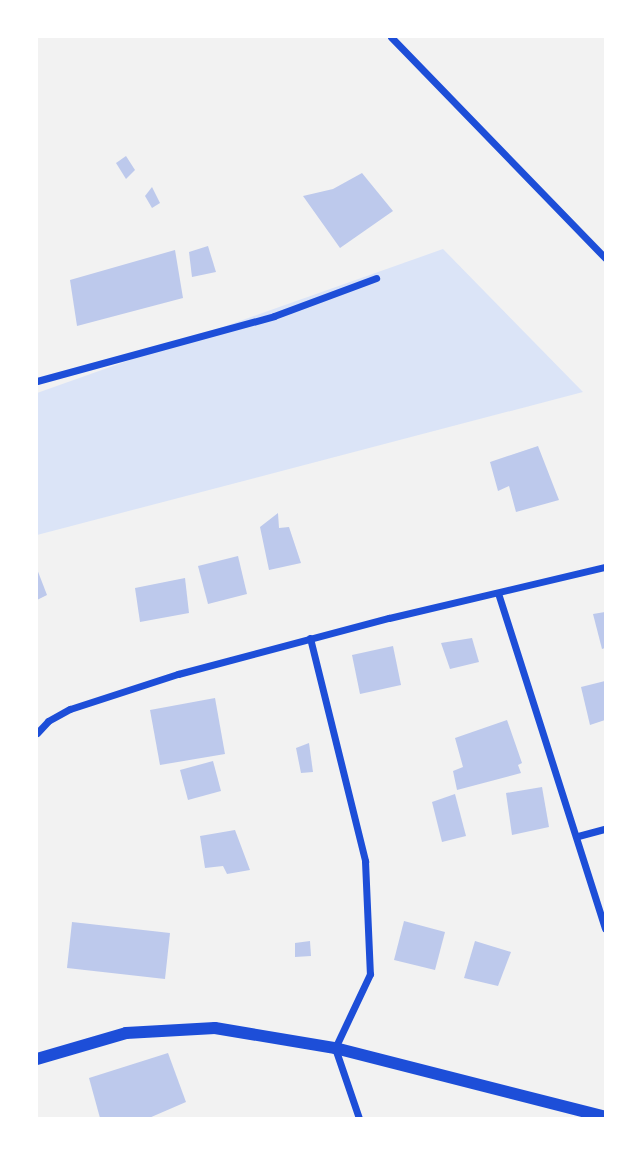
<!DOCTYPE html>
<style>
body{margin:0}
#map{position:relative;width:642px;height:1155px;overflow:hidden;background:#f2f2f2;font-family:"Zilla Slab",serif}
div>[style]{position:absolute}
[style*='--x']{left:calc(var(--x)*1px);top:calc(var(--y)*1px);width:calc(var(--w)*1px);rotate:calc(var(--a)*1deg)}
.green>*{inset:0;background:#dbe4f7}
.building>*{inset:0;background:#bdc9ec}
.minor>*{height:7px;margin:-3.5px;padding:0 3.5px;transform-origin:3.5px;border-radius:3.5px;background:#1d4ed8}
.tertiary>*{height:12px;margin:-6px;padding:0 6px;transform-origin:6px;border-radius:6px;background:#1d4ed8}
span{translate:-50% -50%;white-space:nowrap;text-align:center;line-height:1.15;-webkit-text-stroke:7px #fff;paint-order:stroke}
.frame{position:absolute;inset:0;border:38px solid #fff;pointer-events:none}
</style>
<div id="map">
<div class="green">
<i style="clip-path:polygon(443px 249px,583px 392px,37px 535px,37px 393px)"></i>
</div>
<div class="building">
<i style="clip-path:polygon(126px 156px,135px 170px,126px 179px,116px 163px)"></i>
<i style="clip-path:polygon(362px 173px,393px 211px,340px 248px,303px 196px,333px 189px)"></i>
<i style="clip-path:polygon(152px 187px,160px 203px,152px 208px,145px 196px)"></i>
<i style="clip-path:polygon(208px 246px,216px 272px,192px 277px,189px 252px)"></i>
<i style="clip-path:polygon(175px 250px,183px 298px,77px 326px,70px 280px)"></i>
<i style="clip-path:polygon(538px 446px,559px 500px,516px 512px,509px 486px,498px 491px,490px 462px)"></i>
<i style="clip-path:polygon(278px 513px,279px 528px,289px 527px,301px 563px,269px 570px,260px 527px)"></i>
<i style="clip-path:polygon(238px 556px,247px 594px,208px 604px,198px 566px)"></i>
<i style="clip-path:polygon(37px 569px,47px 595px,37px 600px)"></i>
<i style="clip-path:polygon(185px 578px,189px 613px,140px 622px,135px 588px)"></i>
<i style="clip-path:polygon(605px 612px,605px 648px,602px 649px,593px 614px)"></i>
<i style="clip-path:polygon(472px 638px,479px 662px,450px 669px,441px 643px)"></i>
<i style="clip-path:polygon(393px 646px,401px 685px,360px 694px,352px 655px)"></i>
<i style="clip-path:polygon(605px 681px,605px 720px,590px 725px,581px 687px)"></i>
<i style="clip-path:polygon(215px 698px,225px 754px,160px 765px,150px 710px)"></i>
<i style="clip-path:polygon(507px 720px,522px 763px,518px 765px,521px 773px,457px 790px,453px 771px,463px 767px,455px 738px)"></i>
<i style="clip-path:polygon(309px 743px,313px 772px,301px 773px,296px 748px)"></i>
<i style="clip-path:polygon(213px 761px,221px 791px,188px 800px,180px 770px)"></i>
<i style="clip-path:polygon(542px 787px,549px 827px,512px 835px,506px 793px)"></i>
<i style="clip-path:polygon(455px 794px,466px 836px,442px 842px,432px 802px)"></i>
<i style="clip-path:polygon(235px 830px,250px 870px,227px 874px,223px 866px,205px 868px,200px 836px)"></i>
<i style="clip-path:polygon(404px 921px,445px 932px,435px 970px,394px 960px)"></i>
<i style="clip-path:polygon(72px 922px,170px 933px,165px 979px,67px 968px)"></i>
<i style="clip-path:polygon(310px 941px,311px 956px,295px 957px,295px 943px)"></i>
<i style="clip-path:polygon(475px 941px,511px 952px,498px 986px,464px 978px)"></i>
<i style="clip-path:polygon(168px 1053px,186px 1102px,149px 1118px,100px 1118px,89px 1078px)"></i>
</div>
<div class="minor">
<i style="--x:391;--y:37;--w:308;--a:45.9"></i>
<i style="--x:37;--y:381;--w:246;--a:-15.3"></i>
<i style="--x:274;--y:316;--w:109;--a:-20.4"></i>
<i style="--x:498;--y:593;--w:352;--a:72.3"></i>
<i style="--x:310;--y:638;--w:230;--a:76.1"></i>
<i style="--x:365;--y:861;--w:113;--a:87.5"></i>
<i style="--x:370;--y:974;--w:82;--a:115.3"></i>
<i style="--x:335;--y:1048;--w:74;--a:71.1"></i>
<i style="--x:37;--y:733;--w:16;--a:-47"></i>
<i style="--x:48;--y:721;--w:25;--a:-29"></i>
<i style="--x:70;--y:709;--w:114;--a:-18"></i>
<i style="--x:178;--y:674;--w:218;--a:-14.9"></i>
<i style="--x:389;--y:618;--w:222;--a:-13.3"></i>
<i style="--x:578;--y:836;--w:28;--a:-15"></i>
</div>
<div class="tertiary">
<i style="--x:37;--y:1059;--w:93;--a:-16.3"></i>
<i style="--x:126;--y:1033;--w:89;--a:-3.2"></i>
<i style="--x:215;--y:1028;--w:122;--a:9.5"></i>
<i style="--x:335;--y:1048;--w:279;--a:14.3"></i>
</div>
<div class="frame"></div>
</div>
